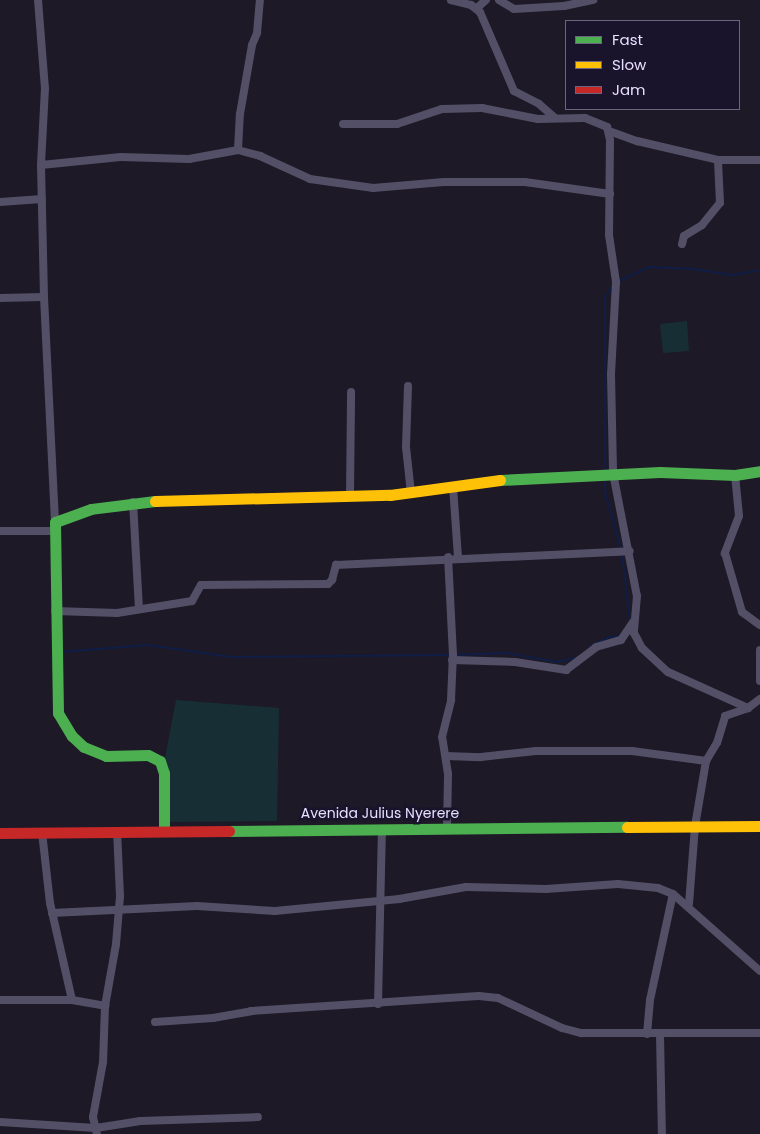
<!DOCTYPE html>
<style>
body{margin:0}
#map{position:relative;width:760px;height:1134px;overflow:hidden;background:#1d1926;font-family:Poppins,sans-serif}
div>[style]{position:absolute}
[style*='--x']{left:calc(var(--x)*1px);top:calc(var(--y)*1px);width:calc(var(--w)*1px);rotate:calc(var(--a)*1deg)}
.green>*{inset:0;background:#172f34}
.stream>*{height:2px;margin:-1px;padding:0 1px;transform-origin:1px;border-radius:1px;background:#0f1d47}
.street>*{height:8px;margin:-4px;padding:0 4px;transform-origin:4px;border-radius:4px;background:#534f66}
.fast>*{height:11px;margin:-5.5px;padding:0 5.5px;transform-origin:5.5px;border-radius:5.5px;background:#4caf50}
.slow>*{height:11px;margin:-5.5px;padding:0 5.5px;transform-origin:5.5px;border-radius:5.5px;background:#ffc107}
.jam>*{height:11px;margin:-5.5px;padding:0 5.5px;transform-origin:5.5px;border-radius:5.5px;background:#c62828}
span{translate:-50% -50%;white-space:nowrap;text-align:center;line-height:1.15;-webkit-text-stroke:5px #1a132c;paint-order:stroke}
.street-label{font-size:14px;color:#e6dffe}
.legend{position:absolute;left:565px;top:20px;width:175px;height:90px;box-sizing:border-box;background:#1a132c;border:1px solid #6c6580;margin:0;padding:6px 9px;list-style:none;font-size:15px;color:#e6dffe}
.legend li{display:flex;align-items:center;gap:10px;height:25px}
.legend b{width:25px;border:1px solid #6c6580}
</style>
<div id="map">
<div class="green">
<i style="clip-path:polygon(687px 321px,689px 351px,663px 353px,660px 324px)"></i>
<i style="clip-path:polygon(176px 700px,279px 708px,277px 821px,167px 822px,165px 758px)"></i>
</div>
<div class="stream">
<i style="--x:619;--y:281;--w:33;--a:-25"></i>
<i style="--x:649;--y:267;--w:45;--a:2.5"></i>
<i style="--x:694;--y:269;--w:38;--a:9"></i>
<i style="--x:732;--y:275;--w:28;--a:-10"></i>
<i style="--x:605;--y:469;--w:171;--a:-90"></i>
<i style="--x:605;--y:298;--w:15;--a:-58"></i>
<i style="--x:605;--y:479;--w:13;--a:90"></i>
<i style="--x:605;--y:492;--w:59;--a:74.3"></i>
<i style="--x:622;--y:554;--w:67;--a:83.2"></i>
<i style="--x:591;--y:646;--w:20;--a:-27"></i>
<i style="--x:609;--y:637;--w:12;--a:-5"></i>
<i style="--x:61;--y:652;--w:87;--a:-4.6"></i>
<i style="--x:148;--y:645;--w:84;--a:8.2"></i>
<i style="--x:231;--y:657;--w:218;--a:-0.5"></i>
<i style="--x:454;--y:655;--w:52;--a:-2.2"></i>
<i style="--x:506;--y:653;--w:52;--a:10"></i>
<i style="--x:557;--y:662;--w:18;--a:-13"></i>
</div>
<div class="street">
<i style="--x:38;--y:0;--w:88;--a:85.5"></i>
<i style="--x:45;--y:88;--w:77;--a:93"></i>
<i style="--x:41;--y:165;--w:132;--a:88.7"></i>
<i style="--x:44;--y:297;--w:225;--a:87.2"></i>
<i style="--x:451;--y:0;--w:21;--a:14"></i>
<i style="--x:471;--y:5;--w:11;--a:38"></i>
<i style="--x:480;--y:12;--w:86;--a:66.7"></i>
<i style="--x:514;--y:91;--w:28;--a:27"></i>
<i style="--x:539;--y:104;--w:21;--a:41"></i>
<i style="--x:499;--y:0;--w:17;--a:31"></i>
<i style="--x:514;--y:9;--w:50;--a:-3.4"></i>
<i style="--x:564;--y:6;--w:30;--a:-12"></i>
<i style="--x:477;--y:8;--w:12;--a:-42"></i>
<i style="--x:343;--y:124;--w:54;--a:0"></i>
<i style="--x:397;--y:124;--w:47;--a:-18.4"></i>
<i style="--x:442;--y:109;--w:40;--a:-1.4"></i>
<i style="--x:482;--y:108;--w:57;--a:11.1"></i>
<i style="--x:538;--y:119;--w:47;--a:-1.2"></i>
<i style="--x:585;--y:118;--w:24;--a:22"></i>
<i style="--x:607;--y:127;--w:13;--a:77"></i>
<i style="--x:610;--y:140;--w:95;--a:90.6"></i>
<i style="--x:609;--y:235;--w:48;--a:81.5"></i>
<i style="--x:616;--y:282;--w:92;--a:93.1"></i>
<i style="--x:611;--y:374;--w:99;--a:88.8"></i>
<i style="--x:613;--y:473;--w:125;--a:79"></i>
<i style="--x:637;--y:596;--w:37;--a:95"></i>
<i style="--x:634;--y:633;--w:17;--a:62"></i>
<i style="--x:642;--y:648;--w:35;--a:43"></i>
<i style="--x:668;--y:672;--w:88;--a:24.2"></i>
<i style="--x:609;--y:131;--w:30;--a:20"></i>
<i style="--x:637;--y:141;--w:83;--a:13.2"></i>
<i style="--x:718;--y:160;--w:42;--a:0"></i>
<i style="--x:238;--y:150;--w:36;--a:-87"></i>
<i style="--x:240;--y:114;--w:70;--a:-80.1"></i>
<i style="--x:252;--y:45;--w:13;--a:-67"></i>
<i style="--x:257;--y:33;--w:33;--a:-85"></i>
<i style="--x:41;--y:165;--w:80;--a:-5.7"></i>
<i style="--x:121;--y:157;--w:68;--a:1.7"></i>
<i style="--x:189;--y:159;--w:50;--a:-10.4"></i>
<i style="--x:238;--y:150;--w:23;--a:15"></i>
<i style="--x:260;--y:156;--w:55;--a:24.7"></i>
<i style="--x:310;--y:179;--w:64;--a:8.1"></i>
<i style="--x:373;--y:188;--w:71;--a:-4.8"></i>
<i style="--x:444;--y:182;--w:81;--a:0"></i>
<i style="--x:525;--y:182;--w:86;--a:8"></i>
<i style="--x:0;--y:202;--w:42;--a:-4.1"></i>
<i style="--x:682;--y:244;--w:8;--a:-76"></i>
<i style="--x:684;--y:236;--w:21;--a:-31"></i>
<i style="--x:702;--y:225;--w:28;--a:-51"></i>
<i style="--x:720;--y:203;--w:43;--a:-92.7"></i>
<i style="--x:0;--y:298;--w:44;--a:-1.3"></i>
<i style="--x:408;--y:386;--w:61;--a:91.9"></i>
<i style="--x:406;--y:447;--w:46;--a:83.8"></i>
<i style="--x:735;--y:475;--w:41;--a:84.4"></i>
<i style="--x:739;--y:516;--w:40;--a:111"></i>
<i style="--x:725;--y:553;--w:61;--a:73.9"></i>
<i style="--x:742;--y:612;--w:22;--a:36"></i>
<i style="--x:453;--y:486;--w:71;--a:86"></i>
<i style="--x:350;--y:496;--w:104;--a:-89.4"></i>
<i style="--x:133;--y:502;--w:107;--a:86.8"></i>
<i style="--x:0;--y:531;--w:55;--a:0"></i>
<i style="--x:55;--y:611;--w:62;--a:1.8"></i>
<i style="--x:117;--y:613;--w:76;--a:-9.1"></i>
<i style="--x:192;--y:601;--w:18;--a:-61"></i>
<i style="--x:201;--y:585;--w:127;--a:-0.5"></i>
<i style="--x:328;--y:584;--w:6;--a:-45"></i>
<i style="--x:332;--y:580;--w:16;--a:-75"></i>
<i style="--x:336;--y:565;--w:294;--a:-2.7"></i>
<i style="--x:760;--y:650;--w:31;--a:90"></i>
<i style="--x:452;--y:660;--w:63;--a:1.8"></i>
<i style="--x:515;--y:662;--w:52;--a:8.9"></i>
<i style="--x:566;--y:670;--w:38;--a:-37"></i>
<i style="--x:596;--y:647;--w:26;--a:-16"></i>
<i style="--x:621;--y:640;--w:22;--a:-56"></i>
<i style="--x:446;--y:756;--w:35;--a:2"></i>
<i style="--x:481;--y:757;--w:55;--a:-6.2"></i>
<i style="--x:536;--y:751;--w:96;--a:0"></i>
<i style="--x:632;--y:751;--w:75;--a:7.7"></i>
<i style="--x:447;--y:828;--w:54;--a:-88.9"></i>
<i style="--x:448;--y:774;--w:37;--a:-99"></i>
<i style="--x:442;--y:737;--w:38;--a:-76"></i>
<i style="--x:451;--y:700;--w:45;--a:-87.5"></i>
<i style="--x:453;--y:655;--w:98;--a:-92.9"></i>
<i style="--x:42;--y:832;--w:71;--a:83.6"></i>
<i style="--x:50;--y:903;--w:99;--a:77.2"></i>
<i style="--x:72;--y:1000;--w:34;--a:10"></i>
<i style="--x:105;--y:1006;--w:56;--a:92"></i>
<i style="--x:103;--y:1062;--w:56;--a:100.3"></i>
<i style="--x:93;--y:1117;--w:17;--a:77"></i>
<i style="--x:689;--y:904;--w:78;--a:-85.6"></i>
<i style="--x:695;--y:826;--w:66;--a:-80.4"></i>
<i style="--x:706;--y:761;--w:21;--a:-59"></i>
<i style="--x:717;--y:743;--w:28;--a:-73"></i>
<i style="--x:725;--y:716;--w:24;--a:-19"></i>
<i style="--x:748;--y:708;--w:15;--a:-37"></i>
<i style="--x:52;--y:913;--w:145;--a:-2.8"></i>
<i style="--x:197;--y:906;--w:78;--a:3.7"></i>
<i style="--x:275;--y:911;--w:125;--a:-5.5"></i>
<i style="--x:399;--y:899;--w:68;--a:-10.2"></i>
<i style="--x:466;--y:887;--w:80;--a:1.4"></i>
<i style="--x:546;--y:889;--w:72;--a:-4"></i>
<i style="--x:618;--y:884;--w:40;--a:5.7"></i>
<i style="--x:658;--y:888;--w:16;--a:22"></i>
<i style="--x:673;--y:894;--w:116;--a:41.5"></i>
<i style="--x:0;--y:1000;--w:72;--a:0"></i>
<i style="--x:378;--y:1004;--w:175;--a:-88.7"></i>
<i style="--x:105;--y:1006;--w:63;--a:-79.9"></i>
<i style="--x:116;--y:944;--w:48;--a:-85.2"></i>
<i style="--x:120;--y:896;--w:65;--a:-92.6"></i>
<i style="--x:155;--y:1022;--w:58;--a:-3.9"></i>
<i style="--x:213;--y:1018;--w:39;--a:-10"></i>
<i style="--x:251;--y:1011;--w:228;--a:-3.8"></i>
<i style="--x:479;--y:996;--w:19;--a:6"></i>
<i style="--x:498;--y:998;--w:71;--a:25.1"></i>
<i style="--x:562;--y:1028;--w:20;--a:15"></i>
<i style="--x:581;--y:1033;--w:179;--a:0"></i>
<i style="--x:647;--y:1034;--w:34;--a:-85"></i>
<i style="--x:650;--y:1000;--w:108;--a:-77.8"></i>
<i style="--x:660;--y:1034;--w:100;--a:88.9"></i>
<i style="--x:0;--y:1122;--w:96;--a:3.6"></i>
<i style="--x:96;--y:1128;--w:45;--a:-9"></i>
<i style="--x:140;--y:1121;--w:118;--a:-1.9"></i>
</div>
<div class="fast">
<i style="--x:500;--y:480;--w:160;--a:-2.9"></i>
<i style="--x:660;--y:472;--w:75;--a:2.3"></i>
<i style="--x:735;--y:475;--w:25;--a:-9"></i>
<i style="--x:155;--y:501;--w:64;--a:172.9"></i>
<i style="--x:91;--y:509;--w:38;--a:160"></i>
<i style="--x:55;--y:522;--w:191;--a:89.1"></i>
<i style="--x:58;--y:713;--w:27;--a:59"></i>
<i style="--x:72;--y:736;--w:16;--a:43"></i>
<i style="--x:84;--y:747;--w:24;--a:22"></i>
<i style="--x:106;--y:756;--w:42;--a:-1.4"></i>
<i style="--x:148;--y:755;--w:13;--a:27"></i>
<i style="--x:160;--y:761;--w:13;--a:72"></i>
<i style="--x:164;--y:773;--w:58;--a:90"></i>
<i style="--x:229;--y:831;--w:398;--a:-0.6"></i>
</div>
<div class="slow">
<i style="--x:155;--y:501;--w:235;--a:-1.5"></i>
<i style="--x:390;--y:495;--w:111;--a:-7.8"></i>
<i style="--x:627;--y:827;--w:133;--a:-0.4"></i>
</div>
<div class="jam">
<i style="--x:0;--y:833;--w:229;--a:-0.5"></i>
</div>
<div class="street-label">
<span style="left:380px;top:813px">Avenida Julius Nyerere</span>
</div>
<ul class="legend">
<li><b style="height:6px;background:#4caf50"></b>Fast</li>
<li><b style="height:6px;background:#ffc107"></b>Slow</li>
<li><b style="height:6px;background:#c62828"></b>Jam</li>
</ul>
</div>
